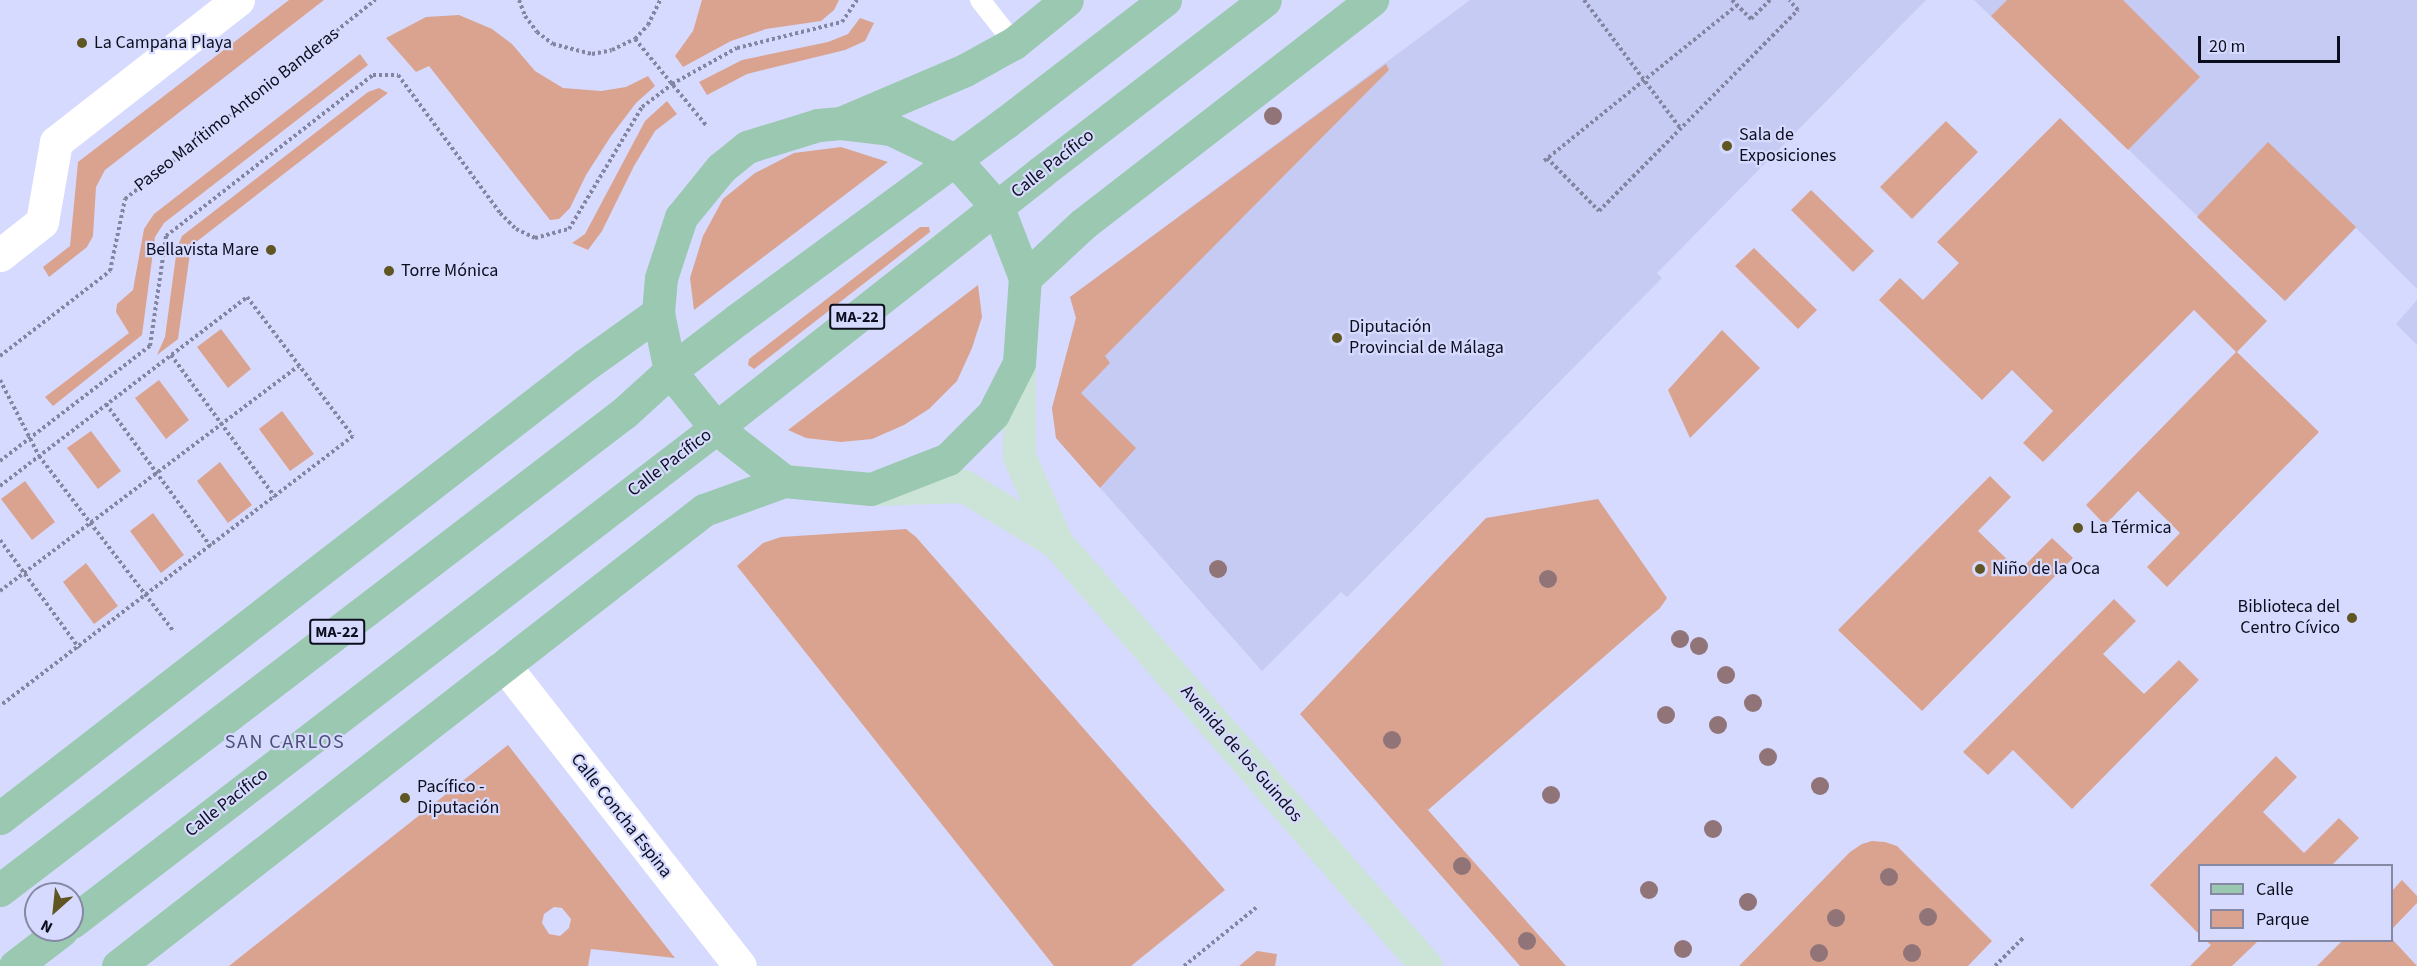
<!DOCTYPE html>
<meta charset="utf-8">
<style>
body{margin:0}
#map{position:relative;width:2417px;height:966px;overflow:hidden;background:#d6dafe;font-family:"Source Sans 3",sans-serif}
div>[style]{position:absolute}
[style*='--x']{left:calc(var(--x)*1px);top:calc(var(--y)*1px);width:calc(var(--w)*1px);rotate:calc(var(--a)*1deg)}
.built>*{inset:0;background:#c6cbf3}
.green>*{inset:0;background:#daa390}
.path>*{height:4px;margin-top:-2px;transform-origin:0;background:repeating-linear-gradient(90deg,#8385a1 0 3px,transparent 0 6px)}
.lane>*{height:20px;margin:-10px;padding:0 10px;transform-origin:10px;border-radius:10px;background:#fff}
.street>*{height:33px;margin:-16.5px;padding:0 16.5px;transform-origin:16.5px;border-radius:16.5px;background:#fff}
.secondary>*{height:33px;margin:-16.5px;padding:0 16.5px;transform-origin:16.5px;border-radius:16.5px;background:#cce3d7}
.primary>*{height:33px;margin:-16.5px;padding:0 16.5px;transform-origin:16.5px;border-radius:16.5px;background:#9ac8b0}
.trees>*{width:18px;height:18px;margin:-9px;border-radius:50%;background:#917478}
.dots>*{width:16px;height:16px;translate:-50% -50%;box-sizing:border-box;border:3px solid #d6dafe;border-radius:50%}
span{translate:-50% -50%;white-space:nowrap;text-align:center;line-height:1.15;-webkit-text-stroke:4.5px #d6dafe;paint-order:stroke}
.shield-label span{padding:2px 4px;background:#d6dafe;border:2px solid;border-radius:4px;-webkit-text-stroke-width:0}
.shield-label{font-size:16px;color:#0d0e1d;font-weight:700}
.poi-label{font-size:18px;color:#0d0e1d}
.left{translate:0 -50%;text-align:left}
.right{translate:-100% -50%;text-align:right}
.street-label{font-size:18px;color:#0d0e1d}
.neighbourhood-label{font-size:20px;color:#4c4f75;letter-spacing:1.5px}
.legend{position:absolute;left:2198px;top:864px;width:195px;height:78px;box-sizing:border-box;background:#d6dafe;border:2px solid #8688a4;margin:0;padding:8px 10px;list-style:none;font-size:18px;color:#0d0e1d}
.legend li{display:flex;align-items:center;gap:12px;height:30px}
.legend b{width:30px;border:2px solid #8688a4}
.north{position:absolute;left:24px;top:882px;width:60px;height:60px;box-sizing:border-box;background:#d6dafe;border:2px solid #8688a4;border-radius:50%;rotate:207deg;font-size:16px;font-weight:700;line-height:24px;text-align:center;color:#0d0e1d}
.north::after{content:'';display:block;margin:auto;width:21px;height:27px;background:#5f5623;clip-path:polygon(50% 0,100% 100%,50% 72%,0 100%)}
.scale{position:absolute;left:2198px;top:36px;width:142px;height:27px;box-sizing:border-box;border:3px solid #0d0e1d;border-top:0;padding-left:8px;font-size:18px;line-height:21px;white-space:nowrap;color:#0d0e1d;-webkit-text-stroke:4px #d6dafe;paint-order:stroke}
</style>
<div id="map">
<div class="built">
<i style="clip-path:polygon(1470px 0,1926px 0,1657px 273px,1662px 278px,1347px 597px,1341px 592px,1262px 671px,1056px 438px,1052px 408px,1076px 318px,1070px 297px)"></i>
<i style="clip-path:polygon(1974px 0,2417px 0,2417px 289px,2356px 228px,2285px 301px)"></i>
<i style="clip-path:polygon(2417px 300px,2417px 345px,2396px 324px)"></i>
</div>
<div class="green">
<i style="clip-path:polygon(289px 0,324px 0,105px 170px,96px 187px,93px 236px,87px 247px,49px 277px,43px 267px,70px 246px,78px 162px)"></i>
<i style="clip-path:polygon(702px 0,839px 0,834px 10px,821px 21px,766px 29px,731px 41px,683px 67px,675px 56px,693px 31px)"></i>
<i style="clip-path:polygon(2007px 0,2123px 0,2200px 77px,2128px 150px,1991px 16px)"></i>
<i style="clip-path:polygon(459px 15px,492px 29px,512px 44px,535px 71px,563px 88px,601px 91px,626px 87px,648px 76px,655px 86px,636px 103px,611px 136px,586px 175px,570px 208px,559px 219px,550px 220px,429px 66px,416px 72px,386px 38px,426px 17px)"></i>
<i style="clip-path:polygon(860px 18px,874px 23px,865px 41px,845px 50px,747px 74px,707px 95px,699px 82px,742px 60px,828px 42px,848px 34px)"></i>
<i style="clip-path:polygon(360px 54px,368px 65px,164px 223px,155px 237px,142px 335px,53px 406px,45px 397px,129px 333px,116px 312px,117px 304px,133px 290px,144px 229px,154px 214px)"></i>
<i style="clip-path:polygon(1386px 64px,1389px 70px,1105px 356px,1110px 363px,1081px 393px,1136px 448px,1100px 488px,1056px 438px,1052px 408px,1076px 318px,1070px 297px)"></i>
<i style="clip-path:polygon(379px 88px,388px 93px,191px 246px,178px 339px,157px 355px,165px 337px,177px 248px,182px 236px,368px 92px)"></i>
<i style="clip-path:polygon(667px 101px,677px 114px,655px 131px,634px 166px,602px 231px,588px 250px,572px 243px,585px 234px,645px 121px)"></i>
<i style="clip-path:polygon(2060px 118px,2267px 321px,2237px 352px,2319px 432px,2167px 587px,2147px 567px,2180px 533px,2138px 491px,2105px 525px,2086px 505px,2236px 352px,2194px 310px,2043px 462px,2023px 443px,2053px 411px,2012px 370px,1982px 400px,1879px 300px,1900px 278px,1923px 300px,1959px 263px,1937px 242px)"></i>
<i style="clip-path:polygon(1946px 121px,1978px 152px,1912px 219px,1880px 187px)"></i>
<i style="clip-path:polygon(2268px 142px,2356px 227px,2285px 301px,2197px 217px)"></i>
<i style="clip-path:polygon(841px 147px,888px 162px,694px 310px,690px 278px,703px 236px,723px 199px,755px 173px,794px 153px)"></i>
<i style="clip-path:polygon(1811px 190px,1874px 251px,1853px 272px,1791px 210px)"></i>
<i style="clip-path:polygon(920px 227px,929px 227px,930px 232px,754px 369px,748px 365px,749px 359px)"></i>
<i style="clip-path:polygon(1754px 248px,1817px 310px,1798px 329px,1735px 266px)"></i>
<i style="clip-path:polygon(978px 285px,982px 317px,972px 348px,957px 381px,929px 409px,904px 425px,872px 439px,841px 442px,806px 438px,788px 430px)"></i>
<i style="clip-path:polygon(221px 329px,251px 369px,228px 388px,197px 347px)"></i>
<i style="clip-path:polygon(1722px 330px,1760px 368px,1690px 438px,1668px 390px)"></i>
<i style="clip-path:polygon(159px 380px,189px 420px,166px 439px,135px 398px)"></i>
<i style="clip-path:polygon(282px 411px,314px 454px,290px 471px,259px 429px)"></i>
<i style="clip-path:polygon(91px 431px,121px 471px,98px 489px,67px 448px)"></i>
<i style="clip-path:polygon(220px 462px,252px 505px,228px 523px,197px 481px)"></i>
<i style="clip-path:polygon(1990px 476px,2011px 497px,1978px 531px,2019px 571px,2052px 538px,2073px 558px,1922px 711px,1838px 630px)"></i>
<i style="clip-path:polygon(25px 481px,55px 522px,32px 540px,1px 499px)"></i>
<i style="clip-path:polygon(1598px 499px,1667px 598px,1660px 608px,1428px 810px,1566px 966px,1520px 966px,1300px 714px,1486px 518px)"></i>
<i style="clip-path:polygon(153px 513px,184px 555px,161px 573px,130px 531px)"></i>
<i style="clip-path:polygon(906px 529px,916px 537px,1225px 890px,1131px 966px,1054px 966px,737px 566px,763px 543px,781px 537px)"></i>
<i style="clip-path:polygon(86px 563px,118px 606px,94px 624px,63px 582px)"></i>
<i style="clip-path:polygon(2114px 599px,2136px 621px,2103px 654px,2144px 694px,2179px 660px,2199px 680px,2072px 809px,2013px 750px,1988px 775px,1963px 752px)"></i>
<i style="clip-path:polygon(evenodd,508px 745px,675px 958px,591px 949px,588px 966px,229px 966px,508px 745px,554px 907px,562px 908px,571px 919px,569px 928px,560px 936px,549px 934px,542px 923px,544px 914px,554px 907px)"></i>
<i style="clip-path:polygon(2276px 756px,2297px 777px,2263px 812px,2304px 853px,2339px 818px,2359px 838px,2332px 865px,2200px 866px,2199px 934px,2150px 885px)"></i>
<i style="clip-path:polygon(1872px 841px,1885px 842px,1897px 846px,1992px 941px,1968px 966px,1739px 966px,1850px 852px,1862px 844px)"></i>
<i style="clip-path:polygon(2402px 880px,2417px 896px,2417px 903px,2392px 929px,2392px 891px)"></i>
<i style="clip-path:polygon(2392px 939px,2417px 966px,2317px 966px,2342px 941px)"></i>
<i style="clip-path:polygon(2206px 941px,2258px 941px,2232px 966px,2190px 966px,2211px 945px)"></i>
<i style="clip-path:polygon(1257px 951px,1277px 954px,1275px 966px,1239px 966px)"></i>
</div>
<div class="path">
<i style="--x:519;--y:0;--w:17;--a:69"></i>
<i style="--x:525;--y:16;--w:20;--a:53"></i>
<i style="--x:537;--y:32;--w:20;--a:37"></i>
<i style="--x:553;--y:44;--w:40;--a:14.4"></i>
<i style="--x:592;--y:54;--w:20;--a:-11"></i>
<i style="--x:612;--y:50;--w:25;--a:-26"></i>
<i style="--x:635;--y:39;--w:19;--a:-47"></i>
<i style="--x:648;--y:25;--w:28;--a:-64"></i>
<i style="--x:1584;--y:0;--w:161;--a:53.1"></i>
<i style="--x:1732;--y:0;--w:27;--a:45"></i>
<i style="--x:1751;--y:19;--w:27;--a:-45"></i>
<i style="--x:635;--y:39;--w:112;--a:50.5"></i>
<i style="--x:1547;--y:158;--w:74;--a:45.5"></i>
<i style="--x:1599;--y:211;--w:283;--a:-45.3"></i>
<i style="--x:1798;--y:10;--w:13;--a:-132"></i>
<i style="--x:1544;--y:161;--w:248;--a:-38.9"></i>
<i style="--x:171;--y:355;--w:176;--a:53.8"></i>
<i style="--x:0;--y:356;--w:139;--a:-37.7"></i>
<i style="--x:110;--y:271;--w:74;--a:-78.2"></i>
<i style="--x:125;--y:199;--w:320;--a:-38.5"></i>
<i style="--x:0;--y:380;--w:85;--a:62.8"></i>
<i style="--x:39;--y:456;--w:222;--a:52.5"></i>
<i style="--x:106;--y:404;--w:177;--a:53.7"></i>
<i style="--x:0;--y:461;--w:189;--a:-37.5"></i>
<i style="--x:150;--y:346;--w:111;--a:-81.7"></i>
<i style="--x:166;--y:236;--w:262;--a:-37.9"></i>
<i style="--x:373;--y:75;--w:25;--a:0"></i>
<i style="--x:398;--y:75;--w:172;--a:53.5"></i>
<i style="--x:500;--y:213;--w:23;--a:45"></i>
<i style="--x:516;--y:229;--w:21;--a:25"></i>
<i style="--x:535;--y:238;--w:35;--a:-15"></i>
<i style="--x:569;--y:229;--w:142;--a:-59.1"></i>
<i style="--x:642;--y:107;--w:38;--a:-37"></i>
<i style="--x:672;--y:84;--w:74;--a:-29"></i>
<i style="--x:737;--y:48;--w:108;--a:-13.9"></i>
<i style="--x:842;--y:22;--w:27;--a:-56"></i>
<i style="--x:0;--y:486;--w:311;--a:-37.4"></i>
<i style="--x:247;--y:297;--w:175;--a:52.7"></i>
<i style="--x:353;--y:436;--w:444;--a:142.6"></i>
<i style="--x:0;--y:540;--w:134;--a:53.8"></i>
<i style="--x:0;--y:591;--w:374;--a:-37"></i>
<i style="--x:1184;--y:966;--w:95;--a:-39"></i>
<i style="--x:1995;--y:966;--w:40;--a:-45"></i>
</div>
<div class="lane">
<i style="--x:980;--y:0;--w:55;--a:51.7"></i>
</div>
<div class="street">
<i style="--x:0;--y:255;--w:53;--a:-38.2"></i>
<i style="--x:42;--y:222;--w:81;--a:-80.1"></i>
<i style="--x:56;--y:142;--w:231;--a:-38"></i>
<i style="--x:504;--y:665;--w:382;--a:51.9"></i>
</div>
<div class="secondary">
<i style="--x:1019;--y:363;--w:93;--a:90"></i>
<i style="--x:1019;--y:456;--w:94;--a:66.7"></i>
<i style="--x:1056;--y:542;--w:563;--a:48.89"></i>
<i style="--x:876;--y:489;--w:88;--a:-2"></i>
<i style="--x:964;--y:486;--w:108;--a:31.3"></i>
</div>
<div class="primary">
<i style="--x:841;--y:123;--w:135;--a:-23.1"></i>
<i style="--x:965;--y:70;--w:56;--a:-28.9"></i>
<i style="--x:1014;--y:43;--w:68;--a:-39.1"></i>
<i style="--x:1025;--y:278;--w:79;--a:-43"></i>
<i style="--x:1083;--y:224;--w:366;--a:-37.8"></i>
<i style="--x:0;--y:818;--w:740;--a:-37.75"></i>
<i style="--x:585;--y:365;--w:90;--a:-35.5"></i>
<i style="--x:0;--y:890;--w:785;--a:-37.4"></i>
<i style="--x:624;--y:413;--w:62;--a:-42.4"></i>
<i style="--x:670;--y:371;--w:86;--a:-37.4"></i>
<i style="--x:738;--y:319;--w:331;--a:-36.3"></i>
<i style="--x:1005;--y:123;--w:202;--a:-37.6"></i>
<i style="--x:72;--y:922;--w:812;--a:-37.49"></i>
<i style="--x:716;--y:428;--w:414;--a:-38.2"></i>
<i style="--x:1041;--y:172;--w:282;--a:-37.5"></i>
<i style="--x:15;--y:966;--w:59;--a:-37.5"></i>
<i style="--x:118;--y:966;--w:743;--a:-37.89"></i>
<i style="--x:704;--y:510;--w:85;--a:-19.9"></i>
<i style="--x:784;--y:481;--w:87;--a:5.3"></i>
<i style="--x:871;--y:489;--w:83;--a:-21.3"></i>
<i style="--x:948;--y:459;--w:64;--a:-45"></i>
<i style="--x:993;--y:414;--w:57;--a:-63"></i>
<i style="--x:1019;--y:363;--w:85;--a:-86"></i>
<i style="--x:1025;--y:278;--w:75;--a:-111.1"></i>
<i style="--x:998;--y:208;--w:64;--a:-131.9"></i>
<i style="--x:955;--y:160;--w:71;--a:-154.2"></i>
<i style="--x:891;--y:129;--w:50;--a:-173.2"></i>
<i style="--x:841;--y:123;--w:23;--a:175"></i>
<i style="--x:818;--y:125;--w:74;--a:162.8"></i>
<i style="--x:747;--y:147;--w:33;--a:141"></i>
<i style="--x:721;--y:168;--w:63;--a:129.2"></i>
<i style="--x:681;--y:217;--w:64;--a:108.2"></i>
<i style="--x:661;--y:278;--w:35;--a:95"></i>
<i style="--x:658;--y:313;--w:59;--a:78.3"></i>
<i style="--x:670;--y:371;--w:73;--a:51.1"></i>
<i style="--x:716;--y:428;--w:86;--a:37.9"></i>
</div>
<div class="trees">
<i style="left:1273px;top:116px"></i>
<i style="left:1218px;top:569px"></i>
<i style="left:1548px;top:579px"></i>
<i style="left:1680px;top:639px"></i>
<i style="left:1699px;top:646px"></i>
<i style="left:1726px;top:675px"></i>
<i style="left:1753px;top:703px"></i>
<i style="left:1666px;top:715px"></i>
<i style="left:1718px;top:725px"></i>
<i style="left:1392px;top:740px"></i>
<i style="left:1768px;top:757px"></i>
<i style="left:1820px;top:786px"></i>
<i style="left:1551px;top:795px"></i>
<i style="left:1713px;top:829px"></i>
<i style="left:1462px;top:866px"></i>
<i style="left:1889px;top:877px"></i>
<i style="left:1649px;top:890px"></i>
<i style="left:1748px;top:902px"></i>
<i style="left:1928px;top:917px"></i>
<i style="left:1836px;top:918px"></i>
<i style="left:1527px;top:941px"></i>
<i style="left:1683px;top:949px"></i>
<i style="left:1819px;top:953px"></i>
<i style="left:1912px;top:953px"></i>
</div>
<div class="dots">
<i style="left:82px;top:43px;background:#5f5623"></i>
<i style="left:1727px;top:146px;background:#5f5623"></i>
<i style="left:271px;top:250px;background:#5f5623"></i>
<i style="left:389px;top:271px;background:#5f5623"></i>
<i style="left:1337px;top:338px;background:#5f5623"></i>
<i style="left:2078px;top:528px;background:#5f5623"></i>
<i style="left:1980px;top:569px;background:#5f5623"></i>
<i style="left:2352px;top:618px;background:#5f5623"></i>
<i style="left:405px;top:798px;background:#5f5623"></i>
</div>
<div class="shield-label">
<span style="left:857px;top:317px">MA-22</span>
<span style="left:337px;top:632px">MA-22</span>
</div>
<div class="poi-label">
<span class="left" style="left:94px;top:43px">La Campana Playa</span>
<span class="left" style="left:1739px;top:146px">Sala de<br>Exposiciones</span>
<span class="right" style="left:259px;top:250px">Bellavista Mare</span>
<span class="left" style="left:401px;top:271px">Torre Mónica</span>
<span class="left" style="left:1349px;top:338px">Diputación<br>Provincial de Málaga</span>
<span class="left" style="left:2090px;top:528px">La Térmica</span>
<span class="left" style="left:1992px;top:569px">Niño de la Oca</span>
<span class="right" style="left:2340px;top:618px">Biblioteca del<br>Centro Cívico</span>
<span class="left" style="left:417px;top:798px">Pacífico -<br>Diputación</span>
</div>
<div class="street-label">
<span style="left:237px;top:110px;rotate:-38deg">Paseo Marítimo Antonio Banderas</span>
<span style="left:1053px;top:164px;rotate:-38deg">Calle Pacífico</span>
<span style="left:670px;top:463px;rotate:-37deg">Calle Pacífico</span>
<span style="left:1241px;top:754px;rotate:49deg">Avenida de los Guindos</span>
<span style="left:227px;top:803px;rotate:-38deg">Calle Pacífico</span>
<span style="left:621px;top:816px;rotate:52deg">Calle Concha Espina</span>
</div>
<div class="neighbourhood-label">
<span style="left:285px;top:742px">SAN CARLOS</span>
</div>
<ul class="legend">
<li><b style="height:8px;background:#9ac8b0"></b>Calle</li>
<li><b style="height:16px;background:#daa390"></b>Parque</li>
</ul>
<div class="north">N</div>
<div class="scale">20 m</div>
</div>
